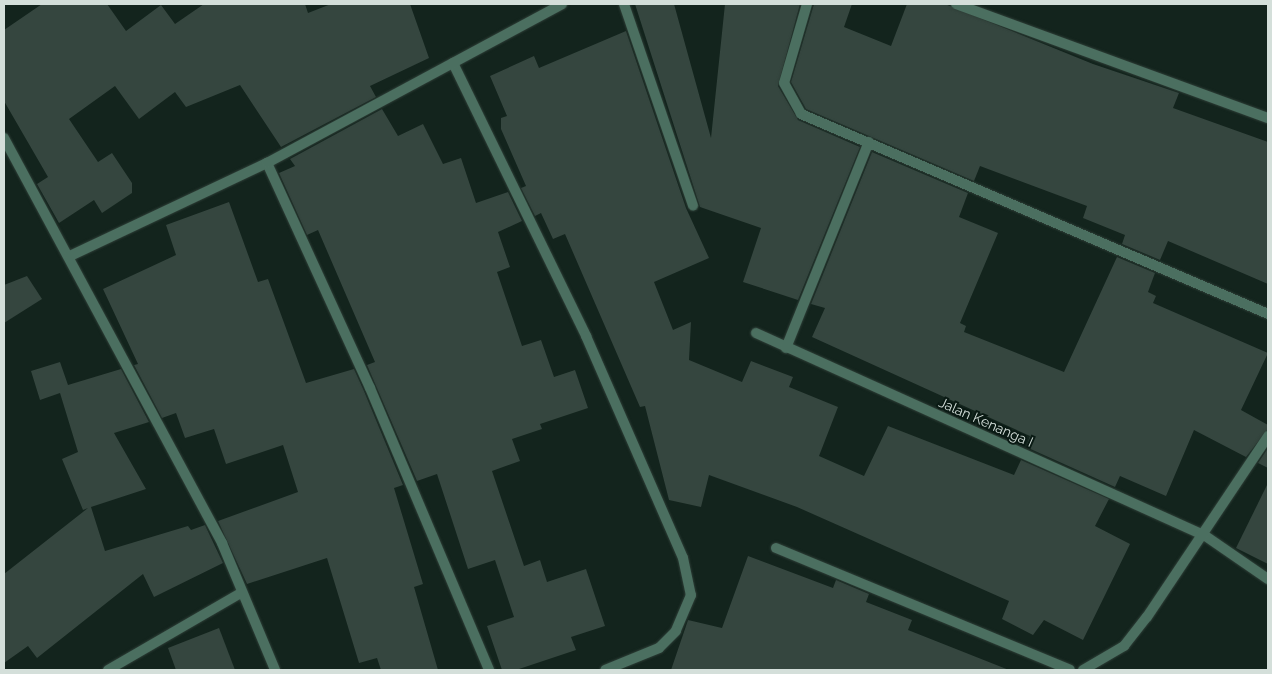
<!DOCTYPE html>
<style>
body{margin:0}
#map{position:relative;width:1272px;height:674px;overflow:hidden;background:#13241d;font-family:Raleway,sans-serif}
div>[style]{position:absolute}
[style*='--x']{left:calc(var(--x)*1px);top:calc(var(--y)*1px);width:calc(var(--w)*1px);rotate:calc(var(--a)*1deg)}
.building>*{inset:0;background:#35463f}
.roads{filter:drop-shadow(0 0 1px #2e3e37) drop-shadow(0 0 1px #2e3e37)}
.street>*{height:10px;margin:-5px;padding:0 5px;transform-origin:5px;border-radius:5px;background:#4b6f60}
span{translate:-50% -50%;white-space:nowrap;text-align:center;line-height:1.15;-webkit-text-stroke:4px #0a1a14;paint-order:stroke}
.street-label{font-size:14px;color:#d4dfda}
.frame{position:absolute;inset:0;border:5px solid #d4dfda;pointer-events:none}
</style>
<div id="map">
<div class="building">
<i style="clip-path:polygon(42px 4px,107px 4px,126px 31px,161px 5px,175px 24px,204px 4px,305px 4px,308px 13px,331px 4px,410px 4px,429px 58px,370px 86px,376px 97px,281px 147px,240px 85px,186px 107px,175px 92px,139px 119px,115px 86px,69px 119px,98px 162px,112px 153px,132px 183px,132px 193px,102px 213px,94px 200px,59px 223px,37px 184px,48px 177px,4px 101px,4px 30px)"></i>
<i style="clip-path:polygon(635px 4px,674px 4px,711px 138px,725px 4px,800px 4px,778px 86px,798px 120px,860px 147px,798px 300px,743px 282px,761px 228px,700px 207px)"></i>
<i style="clip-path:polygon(814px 4px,852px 4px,844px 27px,891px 46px,907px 4px,945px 4px,1093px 64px,1179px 93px,1173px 108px,1268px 142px,1268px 284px,1168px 241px,1160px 260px,1122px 244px,1125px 235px,1083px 218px,1087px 206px,980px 166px,974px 181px,806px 109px,791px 82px)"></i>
<i style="clip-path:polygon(626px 31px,686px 208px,709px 258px,654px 282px,673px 330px,691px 322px,689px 360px,742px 382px,751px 361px,793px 377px,789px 387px,838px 407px,819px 456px,864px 476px,888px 426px,1014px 475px,1021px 460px,1109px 499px,1095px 526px,1130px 544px,1083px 640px,1044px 620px,1033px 635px,1002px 619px,1009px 601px,797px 507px,709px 475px,701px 507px,669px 500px,645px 406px,640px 407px,565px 234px,553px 239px,541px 213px,535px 216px,521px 188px,526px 186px,501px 129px,501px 118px,507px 116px,490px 76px,534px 56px,539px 68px)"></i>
<i style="clip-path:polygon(382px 109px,398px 136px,423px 124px,443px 164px,461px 158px,476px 203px,508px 192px,522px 221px,498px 232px,510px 267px,497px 272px,522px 346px,541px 340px,554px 377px,575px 370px,588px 408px,540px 424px,542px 429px,512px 439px,520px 461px,492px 471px,524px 566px,540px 560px,547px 582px,586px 569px,605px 626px,571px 637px,576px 650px,516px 670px,502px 670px,487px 626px,514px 617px,495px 560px,468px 569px,437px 474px,417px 481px,367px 365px,375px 362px,318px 230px,307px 235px,279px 173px,295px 166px,290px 159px)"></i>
<i style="clip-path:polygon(872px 152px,968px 193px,959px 217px,998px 233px,960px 323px,966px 326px,964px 332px,1064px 372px,1117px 257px,1155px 273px,1148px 292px,1156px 296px,1153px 303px,1268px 353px,1241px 410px,1268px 425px,1268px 429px,1246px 457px,1194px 430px,1166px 496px,1120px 476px,1115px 487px,1026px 447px,1030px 436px,812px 337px,825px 308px,811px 304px)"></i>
<i style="clip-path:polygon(229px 202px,258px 282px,268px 279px,306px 383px,354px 369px,364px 391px,403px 485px,394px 488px,423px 584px,414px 587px,438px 670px,381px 670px,377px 658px,359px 663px,327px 558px,247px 584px,218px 521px,298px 492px,283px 445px,226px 464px,214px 429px,185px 438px,176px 413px,162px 418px,134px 365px,138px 364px,103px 289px,176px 255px,166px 225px)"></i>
<i style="clip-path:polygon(27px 276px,42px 299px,4px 323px,4px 285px)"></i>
<i style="clip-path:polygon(60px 362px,68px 385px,121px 369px,149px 422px,114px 433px,146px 489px,91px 507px,105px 551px,188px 526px,191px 530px,205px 525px,223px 563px,154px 597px,143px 574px,37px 658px,28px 646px,4px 663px,4px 574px,88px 508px,83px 510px,62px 459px,78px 452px,60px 393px,40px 400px,31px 371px)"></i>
<i style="clip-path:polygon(1268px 448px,1268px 468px,1258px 463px)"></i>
<i style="clip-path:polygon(1268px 483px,1268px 564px,1236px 548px)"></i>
<i style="clip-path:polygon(748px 556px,833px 588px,836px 580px,869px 594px,866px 602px,912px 620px,908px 630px,1009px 670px,671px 670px,688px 620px,722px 628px)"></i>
<i style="clip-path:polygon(219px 628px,235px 670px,176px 670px,168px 648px)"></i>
</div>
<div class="roads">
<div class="street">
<i style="--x:624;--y:4;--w:213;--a:71.1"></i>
<i style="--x:807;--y:4;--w:82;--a:106.2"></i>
<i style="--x:784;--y:83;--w:35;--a:61"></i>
<i style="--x:801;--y:114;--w:508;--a:23.18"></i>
<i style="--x:956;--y:4;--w:332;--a:20.1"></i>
<i style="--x:453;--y:63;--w:304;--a:64"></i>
<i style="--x:586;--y:336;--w:242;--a:66.4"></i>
<i style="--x:683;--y:558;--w:38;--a:78"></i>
<i style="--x:691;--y:595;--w:39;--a:113"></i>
<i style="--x:676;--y:631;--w:24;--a:135"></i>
<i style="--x:659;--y:648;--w:58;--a:157.8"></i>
<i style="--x:4;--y:138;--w:460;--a:61.7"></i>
<i style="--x:222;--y:543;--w:138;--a:67.3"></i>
<i style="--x:267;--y:163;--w:247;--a:65.4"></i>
<i style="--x:370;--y:388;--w:306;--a:67.1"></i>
<i style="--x:70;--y:256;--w:218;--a:-25.3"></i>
<i style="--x:267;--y:163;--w:335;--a:-28.3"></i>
<i style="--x:756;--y:333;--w:491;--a:24.3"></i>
<i style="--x:1204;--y:535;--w:78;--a:34.5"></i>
<i style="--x:786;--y:348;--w:222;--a:-68.1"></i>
<i style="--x:776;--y:548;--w:318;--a:22.5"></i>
<i style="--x:108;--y:670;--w:154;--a:-30.1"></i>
<i style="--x:1083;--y:670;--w:48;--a:-30.3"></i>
<i style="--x:1124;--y:646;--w:37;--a:-52"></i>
<i style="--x:1147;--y:617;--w:218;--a:-56.2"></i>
</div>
</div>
<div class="street-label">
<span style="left:986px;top:422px;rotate:24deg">Jalan Kenanga I</span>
</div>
<div class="frame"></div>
</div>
